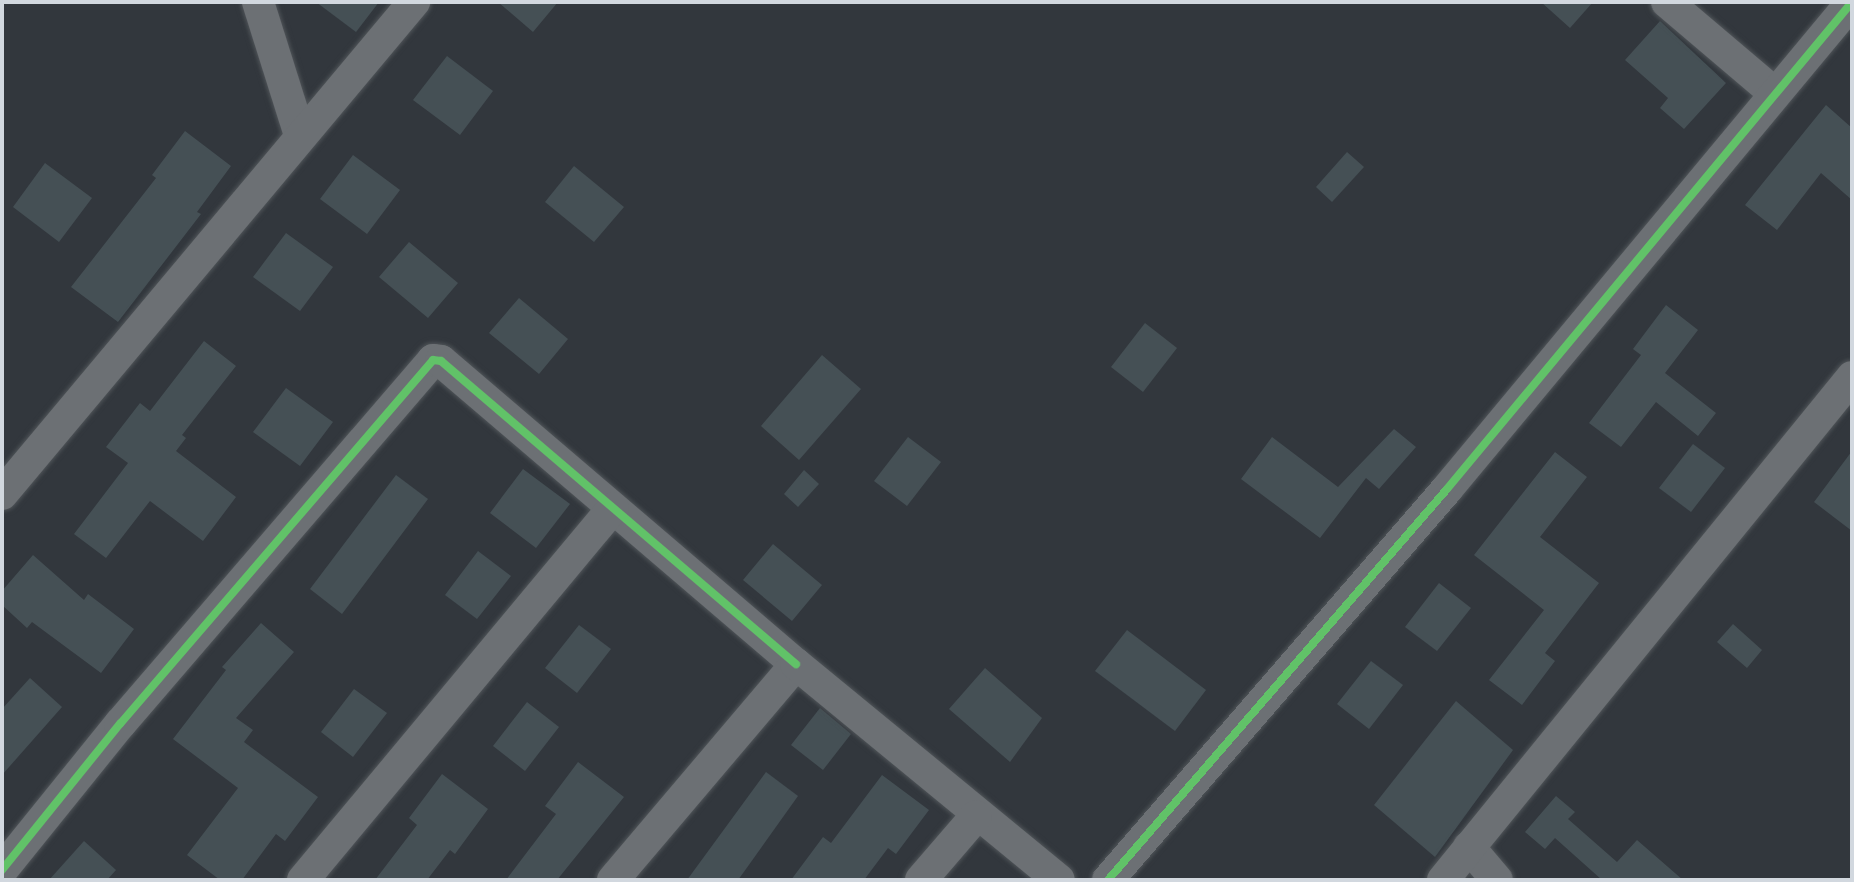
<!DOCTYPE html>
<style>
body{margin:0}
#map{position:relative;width:1854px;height:882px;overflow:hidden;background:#32373d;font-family:"Space Grotesk",sans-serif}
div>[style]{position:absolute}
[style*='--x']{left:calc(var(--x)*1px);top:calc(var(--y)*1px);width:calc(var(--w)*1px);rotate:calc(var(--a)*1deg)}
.building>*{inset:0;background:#455055}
.roads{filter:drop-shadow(0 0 2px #4f5458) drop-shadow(0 0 2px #4f5458)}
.minor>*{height:32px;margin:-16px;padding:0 16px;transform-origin:16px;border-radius:16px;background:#6c7074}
.cycleway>*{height:8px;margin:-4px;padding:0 4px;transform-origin:4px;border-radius:4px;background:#61c268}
span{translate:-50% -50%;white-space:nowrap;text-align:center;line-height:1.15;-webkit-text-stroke:7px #1a1e22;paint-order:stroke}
.frame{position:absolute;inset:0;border:4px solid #d2d8df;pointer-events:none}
</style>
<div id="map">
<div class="building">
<i style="clip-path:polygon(316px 2px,379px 2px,356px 32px)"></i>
<i style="clip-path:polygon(498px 2px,558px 2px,533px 32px)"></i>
<i style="clip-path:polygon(1541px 2px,1593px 2px,1570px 28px)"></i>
<i style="clip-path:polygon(1660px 21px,1726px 83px,1684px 129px,1660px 108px,1668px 98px,1625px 60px)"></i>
<i style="clip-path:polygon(447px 56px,493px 91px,460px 135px,413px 100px)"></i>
<i style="clip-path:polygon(1826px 105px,1852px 128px,1852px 200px,1821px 173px,1777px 230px,1745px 205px)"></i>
<i style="clip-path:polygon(185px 131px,231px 166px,197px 212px,201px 214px,118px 322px,71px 287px,156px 178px,152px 175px)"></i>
<i style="clip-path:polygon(1347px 152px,1364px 167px,1332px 202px,1316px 187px)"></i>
<i style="clip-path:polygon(353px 155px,400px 190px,367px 234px,320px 199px)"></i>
<i style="clip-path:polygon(45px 163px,92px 198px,59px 242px,13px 207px)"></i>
<i style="clip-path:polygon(574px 166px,624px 207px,594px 242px,545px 202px)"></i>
<i style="clip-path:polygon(286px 233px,333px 267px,300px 311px,253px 277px)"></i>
<i style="clip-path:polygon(409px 242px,458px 283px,428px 318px,379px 277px)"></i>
<i style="clip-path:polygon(519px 298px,568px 339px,539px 374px,489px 333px)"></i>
<i style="clip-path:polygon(1666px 305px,1698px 330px,1665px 373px,1716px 413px,1698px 436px,1656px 402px,1621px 447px,1589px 423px,1641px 355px,1633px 349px)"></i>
<i style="clip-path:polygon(1145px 323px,1177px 348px,1143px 392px,1111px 367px)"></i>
<i style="clip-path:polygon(204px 341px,236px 366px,182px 435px,186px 438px,176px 451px,236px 497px,203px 541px,150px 501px,106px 558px,74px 534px,128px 463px,106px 447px,140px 403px,150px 411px)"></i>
<i style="clip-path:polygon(822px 355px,861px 389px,799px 460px,761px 426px)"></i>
<i style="clip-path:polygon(286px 388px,333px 422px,300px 466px,253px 432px)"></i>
<i style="clip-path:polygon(1394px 429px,1416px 447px,1379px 489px,1366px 478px,1320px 538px,1241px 479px,1272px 437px,1338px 487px)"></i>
<i style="clip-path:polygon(908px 437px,941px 462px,907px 506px,874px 481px)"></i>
<i style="clip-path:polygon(1693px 444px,1725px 468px,1691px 512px,1659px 488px)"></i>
<i style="clip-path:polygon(1852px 451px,1852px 531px,1814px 502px)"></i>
<i style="clip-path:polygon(1555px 452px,1587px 477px,1540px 537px,1599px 583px,1545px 653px,1555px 661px,1522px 705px,1489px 680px,1544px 610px,1474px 555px)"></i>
<i style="clip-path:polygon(523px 469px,570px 504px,536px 548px,490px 513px)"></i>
<i style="clip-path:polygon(804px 470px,819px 484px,798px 507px,784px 494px)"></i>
<i style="clip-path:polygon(396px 475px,428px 499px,342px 614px,310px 589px)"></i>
<i style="clip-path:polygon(773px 544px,822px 585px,792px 621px,743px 580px)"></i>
<i style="clip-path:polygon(478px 551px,511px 576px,477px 619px,445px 595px)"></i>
<i style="clip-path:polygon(33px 555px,84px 600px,88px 594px,134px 629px,101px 673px,32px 622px,27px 628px,2px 605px,2px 591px)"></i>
<i style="clip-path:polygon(1439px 583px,1471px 608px,1437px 651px,1405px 627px)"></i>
<i style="clip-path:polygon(261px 623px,294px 652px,236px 718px,253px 730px,244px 742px,318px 797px,285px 841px,276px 834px,242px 880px,220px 880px,187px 855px,238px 788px,173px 739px,226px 670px,222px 667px)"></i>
<i style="clip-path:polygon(1733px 624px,1762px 650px,1747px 668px,1717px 642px)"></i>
<i style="clip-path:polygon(579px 625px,611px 649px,577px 693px,545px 668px)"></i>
<i style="clip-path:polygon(1127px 630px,1206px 690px,1175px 731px,1095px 671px)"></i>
<i style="clip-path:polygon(1371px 661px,1403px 685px,1369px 729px,1337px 704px)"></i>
<i style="clip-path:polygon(985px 668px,1042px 718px,1010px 762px,949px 709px)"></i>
<i style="clip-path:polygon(30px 678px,62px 707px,2px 775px,2px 709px)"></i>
<i style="clip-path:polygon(354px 689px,387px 713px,353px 757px,321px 732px)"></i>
<i style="clip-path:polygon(1456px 701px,1513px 750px,1435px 857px,1374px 805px)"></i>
<i style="clip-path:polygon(527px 702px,559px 727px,525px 771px,493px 746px)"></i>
<i style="clip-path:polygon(820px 708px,851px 734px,823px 770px,791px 745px)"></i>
<i style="clip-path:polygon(578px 762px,624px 797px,557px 880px,506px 880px,556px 814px,545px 806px)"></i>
<i style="clip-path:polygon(766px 772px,798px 796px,746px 869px,738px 880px,687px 880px)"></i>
<i style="clip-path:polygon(442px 774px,488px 809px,455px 854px,450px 850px,427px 880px,375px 880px,417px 825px,409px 818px)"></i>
<i style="clip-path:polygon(882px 775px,929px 810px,896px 854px,888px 848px,864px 880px,791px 880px,823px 837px,831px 843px)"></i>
<i style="clip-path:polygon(1556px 796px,1575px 812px,1568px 819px,1617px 862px,1637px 840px,1683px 880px,1602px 880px,1555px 838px,1545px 849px,1525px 832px)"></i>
<i style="clip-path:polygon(84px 841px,116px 870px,107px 880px,49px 880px)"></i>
</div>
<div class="roads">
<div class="minor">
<i style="--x:258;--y:2;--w:139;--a:72.5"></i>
<i style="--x:1667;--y:2;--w:139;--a:40.3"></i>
<i style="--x:2;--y:494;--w:642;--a:-50.06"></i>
<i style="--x:1469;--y:847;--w:43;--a:49.7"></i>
<i style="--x:2;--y:870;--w:188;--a:-51.1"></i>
<i style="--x:120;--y:724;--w:480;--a:-49.3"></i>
<i style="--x:433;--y:360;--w:8;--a:7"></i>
<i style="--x:441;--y:361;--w:467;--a:40.5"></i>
<i style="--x:303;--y:880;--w:484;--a:-50.2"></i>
<i style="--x:613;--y:880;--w:283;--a:-49.7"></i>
<i style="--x:796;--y:664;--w:340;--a:39.4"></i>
<i style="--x:921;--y:880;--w:84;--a:-49.3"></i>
<i style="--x:1108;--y:880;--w:517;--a:-49.07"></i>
<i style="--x:1447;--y:489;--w:633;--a:-50.25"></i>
<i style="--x:1443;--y:880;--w:648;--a:-50.88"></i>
</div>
</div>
<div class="cycleway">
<i style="--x:2;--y:870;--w:188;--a:-51.1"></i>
<i style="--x:120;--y:724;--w:480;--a:-49.3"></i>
<i style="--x:433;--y:360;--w:8;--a:7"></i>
<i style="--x:441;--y:361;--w:467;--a:40.5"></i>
<i style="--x:1108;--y:880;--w:517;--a:-49.07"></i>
<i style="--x:1447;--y:489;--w:633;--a:-50.25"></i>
</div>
<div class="frame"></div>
</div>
